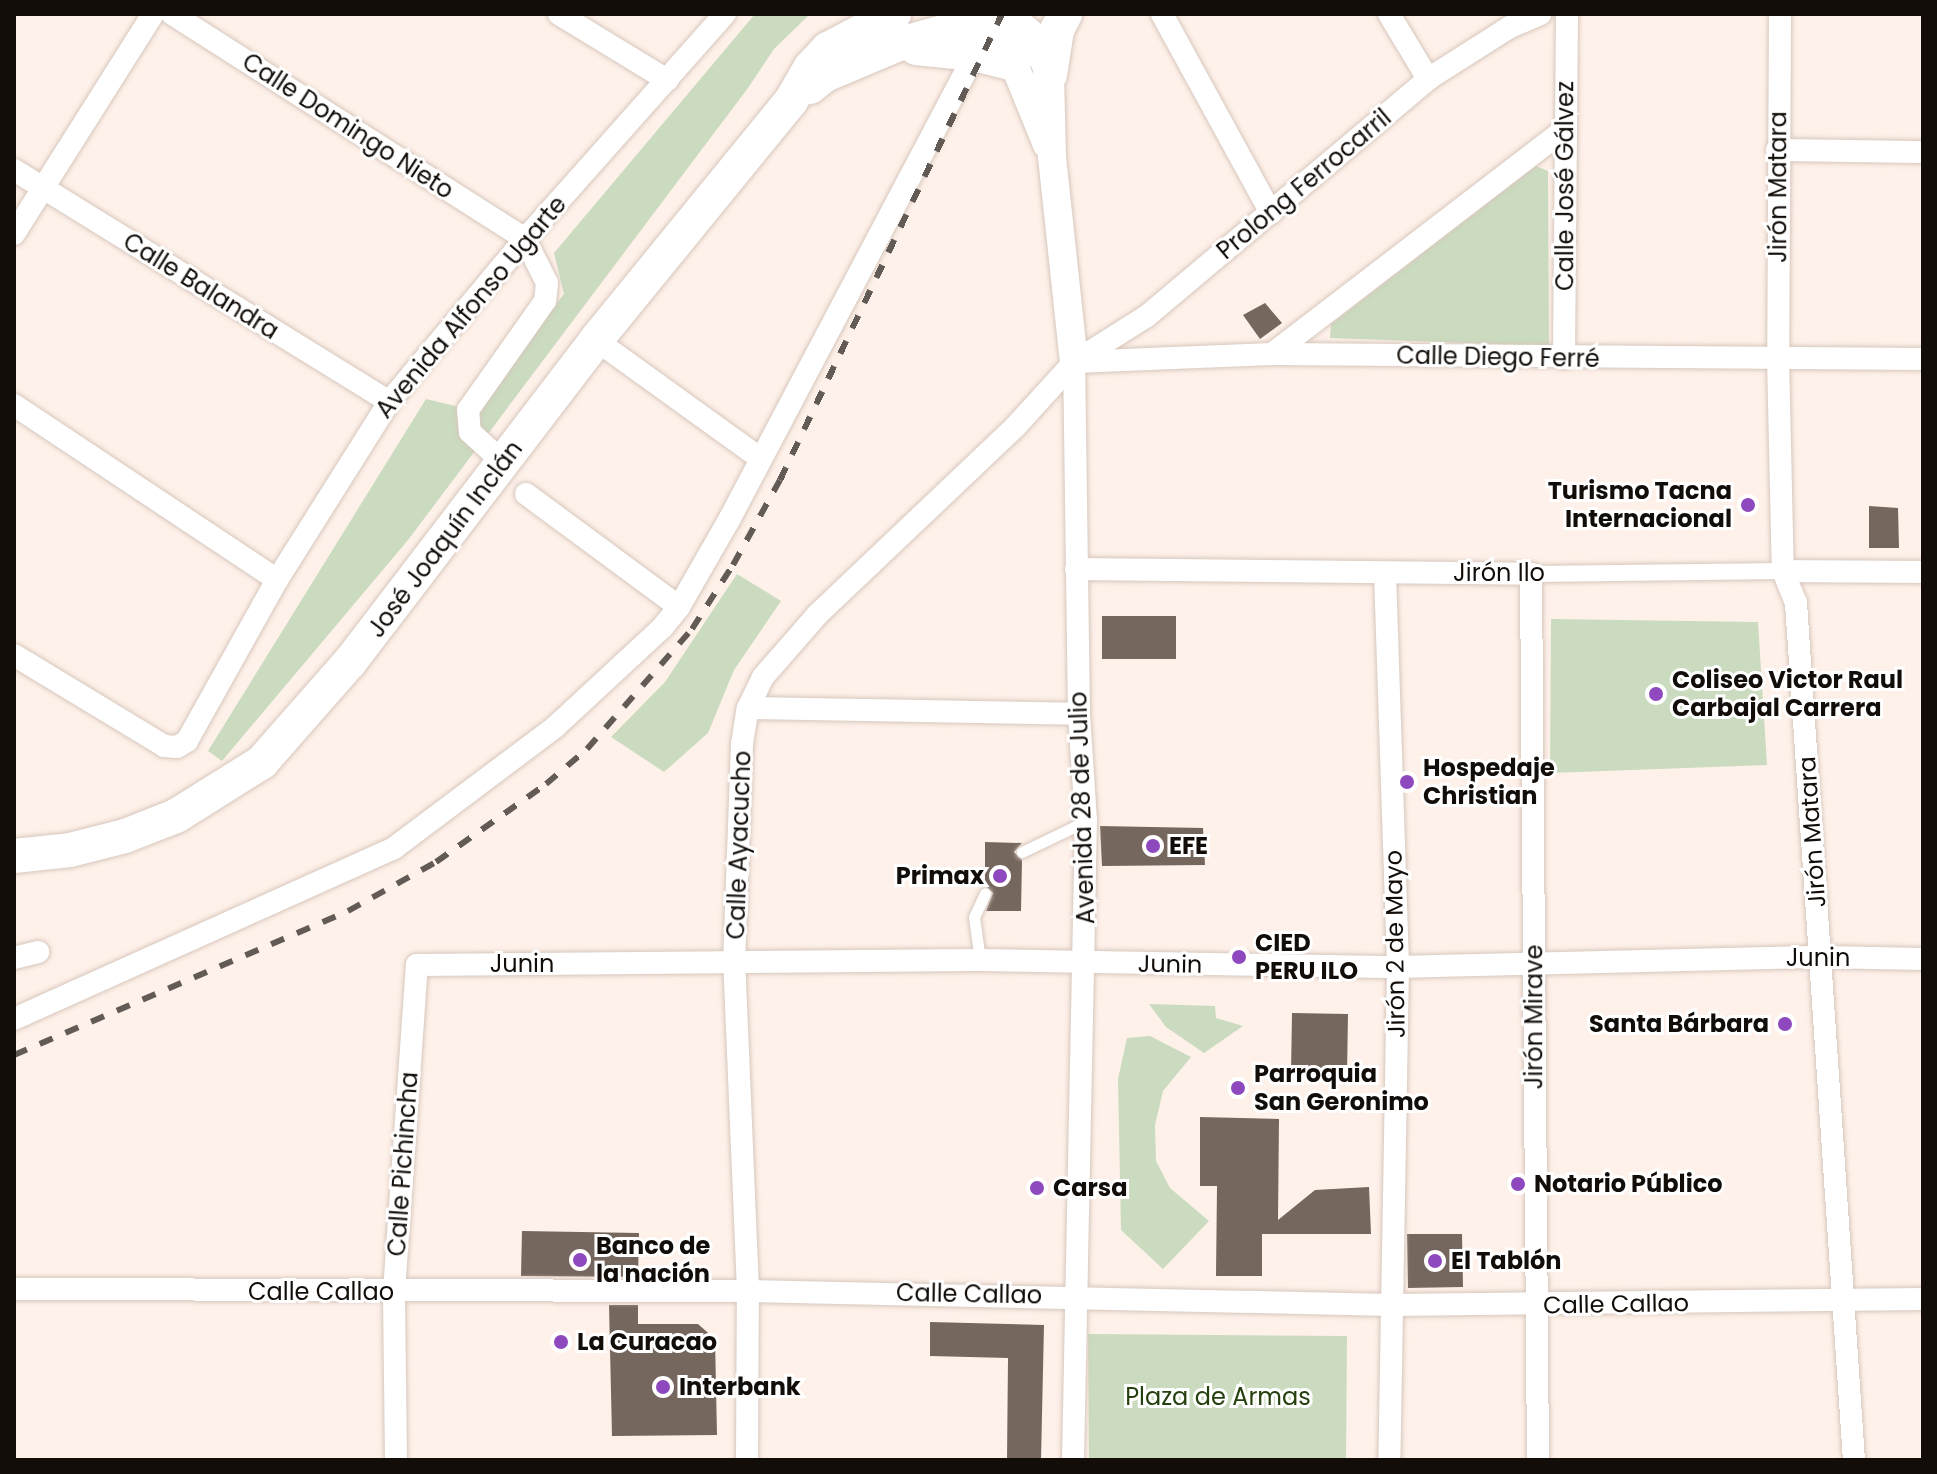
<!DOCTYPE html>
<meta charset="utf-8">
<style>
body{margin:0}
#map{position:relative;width:1937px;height:1474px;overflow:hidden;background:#fef1e9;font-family:Poppins,sans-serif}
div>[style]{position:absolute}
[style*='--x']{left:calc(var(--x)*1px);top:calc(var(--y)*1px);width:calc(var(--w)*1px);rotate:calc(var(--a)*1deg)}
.green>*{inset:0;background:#cadbbf}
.building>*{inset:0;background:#75675e}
.roads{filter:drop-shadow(0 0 2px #d7c7bd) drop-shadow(0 0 2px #d7c7bd)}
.service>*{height:11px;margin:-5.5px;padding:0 5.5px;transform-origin:5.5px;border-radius:5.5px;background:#fff}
.pedestrian>*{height:16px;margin:-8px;padding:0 8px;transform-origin:8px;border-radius:8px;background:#fff}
.minor>*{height:22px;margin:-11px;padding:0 11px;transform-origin:11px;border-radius:11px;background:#fff}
.tertiary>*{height:28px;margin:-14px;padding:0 14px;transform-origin:14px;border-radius:14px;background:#fff}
.primary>*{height:34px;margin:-17px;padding:0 17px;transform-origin:17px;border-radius:17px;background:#fff}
.rail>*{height:6px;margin-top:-3px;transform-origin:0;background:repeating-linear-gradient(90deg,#625a55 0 14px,transparent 0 28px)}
.dots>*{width:22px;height:22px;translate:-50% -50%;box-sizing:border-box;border:4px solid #fff;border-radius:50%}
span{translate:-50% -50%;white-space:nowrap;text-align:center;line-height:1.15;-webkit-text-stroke:6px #fff;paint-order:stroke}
.street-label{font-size:24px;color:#120d09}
.poi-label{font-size:24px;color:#120d09;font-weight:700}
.right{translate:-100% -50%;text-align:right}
.left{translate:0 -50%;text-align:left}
.park-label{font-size:24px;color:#263f0e}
.frame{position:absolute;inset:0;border:16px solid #120d09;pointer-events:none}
</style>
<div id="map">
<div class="green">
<i style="clip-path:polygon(755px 14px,810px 14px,774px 49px,748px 88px,408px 540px,222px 761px,208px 751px,426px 399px,472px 410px,564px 294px,554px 253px)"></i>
<i style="clip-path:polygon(1536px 166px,1548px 171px,1549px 346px,1330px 338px,1331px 324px)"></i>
<i style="clip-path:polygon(737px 574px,781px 601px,734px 670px,708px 733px,664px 772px,611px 737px,665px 682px)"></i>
<i style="clip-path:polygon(1551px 619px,1758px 622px,1767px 765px,1550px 773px)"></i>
<i style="clip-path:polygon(1149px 1004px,1215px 1006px,1216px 1018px,1243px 1026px,1204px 1053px,1166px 1027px)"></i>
<i style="clip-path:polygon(1150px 1036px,1191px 1057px,1163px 1091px,1155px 1125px,1156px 1161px,1170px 1188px,1209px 1221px,1163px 1269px,1121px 1230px,1118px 1079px,1127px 1038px)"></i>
<i style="clip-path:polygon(1088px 1334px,1347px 1336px,1346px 1460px,1089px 1460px)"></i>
</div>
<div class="building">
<i style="clip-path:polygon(1265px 303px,1282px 323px,1260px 339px,1243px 315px)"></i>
<i style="clip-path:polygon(1869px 506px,1898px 508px,1899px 548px,1869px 548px)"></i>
<i style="clip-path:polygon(1102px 616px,1176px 616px,1176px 659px,1102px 659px)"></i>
<i style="clip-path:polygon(1100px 826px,1203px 828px,1205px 865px,1102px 866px)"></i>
<i style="clip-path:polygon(985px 842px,1022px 843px,1014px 852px,1022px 860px,1021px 911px,986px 911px,993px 893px,985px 885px)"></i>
<i style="clip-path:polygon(1292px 1013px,1348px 1014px,1347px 1075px,1291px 1074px)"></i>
<i style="clip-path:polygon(1200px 1117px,1279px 1119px,1278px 1220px,1315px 1190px,1369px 1187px,1371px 1234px,1262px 1234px,1262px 1276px,1216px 1276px,1217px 1186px,1200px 1186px)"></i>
<i style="clip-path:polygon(522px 1231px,639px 1233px,638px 1277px,521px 1276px)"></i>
<i style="clip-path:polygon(1407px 1234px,1462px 1234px,1463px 1287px,1408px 1288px)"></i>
<i style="clip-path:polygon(609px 1305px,638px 1305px,638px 1324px,698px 1324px,715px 1339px,717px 1435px,612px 1436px)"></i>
<i style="clip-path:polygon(930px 1322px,1044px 1325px,1041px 1460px,1007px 1460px,1008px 1358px,930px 1356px)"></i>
</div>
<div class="roads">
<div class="service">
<i style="--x:1022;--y:852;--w:71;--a:-25.8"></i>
<i style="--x:980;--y:960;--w:43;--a:-97.9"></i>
<i style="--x:974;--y:917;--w:26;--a:-65"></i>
</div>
<div class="pedestrian">
<i style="--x:1531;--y:574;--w:252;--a:-0.7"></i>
</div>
<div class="minor">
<i style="--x:172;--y:14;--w:419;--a:32.5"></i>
<i style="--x:525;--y:239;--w:49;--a:63.4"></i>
<i style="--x:547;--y:283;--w:18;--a:96"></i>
<i style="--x:545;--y:301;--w:133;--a:125.2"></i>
<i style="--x:468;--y:410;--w:22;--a:85"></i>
<i style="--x:470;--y:432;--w:45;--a:42.3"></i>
<i style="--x:559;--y:14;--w:127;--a:31.4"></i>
<i style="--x:1162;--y:14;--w:227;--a:61.3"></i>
<i style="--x:1389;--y:14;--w:76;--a:59"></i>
<i style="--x:1780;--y:14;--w:344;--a:90.3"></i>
<i style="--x:1778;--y:358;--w:213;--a:88.7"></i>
<i style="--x:1783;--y:571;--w:35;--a:68"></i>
<i style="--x:1796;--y:603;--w:859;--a:86.13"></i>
<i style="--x:1777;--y:150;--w:146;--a:0.8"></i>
<i style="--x:14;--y:170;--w:441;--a:31.7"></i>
<i style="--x:14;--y:234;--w:260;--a:-57.7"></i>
<i style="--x:596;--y:340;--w:203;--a:35.8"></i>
<i style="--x:1272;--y:354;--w:368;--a:-37.5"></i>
<i style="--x:1564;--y:358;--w:344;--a:-89.5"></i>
<i style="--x:1075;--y:362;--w:197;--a:-2.3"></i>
<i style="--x:1272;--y:354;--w:651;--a:0.44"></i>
<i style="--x:14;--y:405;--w:316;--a:33.6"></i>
<i style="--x:526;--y:494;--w:190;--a:36.4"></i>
<i style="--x:1076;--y:569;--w:455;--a:0.6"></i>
<i style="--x:1531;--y:574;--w:886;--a:89.55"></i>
<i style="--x:1783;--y:571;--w:140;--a:0.4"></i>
<i style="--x:1385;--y:573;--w:394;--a:88.1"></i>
<i style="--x:1398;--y:967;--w:493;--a:91"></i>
<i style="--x:14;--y:655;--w:175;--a:31.2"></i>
<i style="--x:164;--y:746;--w:13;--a:4"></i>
<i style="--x:177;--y:747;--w:12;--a:-31"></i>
<i style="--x:187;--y:741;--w:184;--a:-60.8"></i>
<i style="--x:277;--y:580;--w:210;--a:-57.8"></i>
<i style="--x:389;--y:402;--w:212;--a:-50.2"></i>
<i style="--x:525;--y:239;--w:301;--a:-48.4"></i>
<i style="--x:748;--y:708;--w:331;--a:1"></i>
<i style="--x:14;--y:958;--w:25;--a:-14"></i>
<i style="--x:14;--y:1019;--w:417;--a:-24.2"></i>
<i style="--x:394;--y:848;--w:201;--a:-36.9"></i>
<i style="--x:555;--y:727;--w:146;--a:-42.8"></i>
<i style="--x:662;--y:628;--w:27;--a:-51"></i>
<i style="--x:679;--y:607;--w:100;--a:-60.1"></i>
<i style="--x:729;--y:520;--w:527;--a:-62.17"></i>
<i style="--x:975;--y:54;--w:51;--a:-51.3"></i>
<i style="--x:14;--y:1289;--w:734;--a:0.16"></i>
<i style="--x:748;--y:1291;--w:643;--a:1.25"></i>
<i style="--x:1391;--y:1305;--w:532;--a:-0.65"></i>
<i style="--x:396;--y:1460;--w:168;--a:-90.7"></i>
<i style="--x:394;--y:1292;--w:328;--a:-86"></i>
<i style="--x:417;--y:965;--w:563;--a:-0.51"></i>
<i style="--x:980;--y:960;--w:418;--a:1"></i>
<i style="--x:1398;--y:967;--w:423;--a:-1.4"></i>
<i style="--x:1821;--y:957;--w:102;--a:1.1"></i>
<i style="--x:747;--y:1460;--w:169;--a:-89.7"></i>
<i style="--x:748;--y:1291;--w:328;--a:-92.4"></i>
<i style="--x:734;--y:963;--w:219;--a:-87.9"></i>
<i style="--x:742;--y:744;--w:36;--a:-81"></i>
<i style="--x:748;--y:708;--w:34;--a:-64"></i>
<i style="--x:763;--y:677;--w:82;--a:-48.9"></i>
<i style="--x:817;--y:615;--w:274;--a:-43.5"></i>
<i style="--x:1016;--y:426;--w:86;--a:-47.8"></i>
<i style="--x:1074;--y:362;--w:86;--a:-32.2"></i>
<i style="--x:1147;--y:316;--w:368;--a:-40.1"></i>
<i style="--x:1428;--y:79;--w:97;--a:-32.4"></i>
<i style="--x:1510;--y:27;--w:33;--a:-23"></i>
<i style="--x:1073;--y:1460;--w:640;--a:-88.84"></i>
<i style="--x:1086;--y:820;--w:106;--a:-93.8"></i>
<i style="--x:1079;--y:714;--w:352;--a:-90.8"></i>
</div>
<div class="tertiary">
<i style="--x:1007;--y:14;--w:50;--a:82"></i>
<i style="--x:1014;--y:64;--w:87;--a:67.8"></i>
<i style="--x:1008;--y:14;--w:33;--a:41"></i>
<i style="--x:1033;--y:36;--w:43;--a:66.4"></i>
<i style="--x:1050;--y:75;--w:82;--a:88.6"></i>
<i style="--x:1052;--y:157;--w:206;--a:83.9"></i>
</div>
<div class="primary">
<i style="--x:916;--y:48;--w:59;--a:5.8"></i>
<i style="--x:975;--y:54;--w:40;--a:14.4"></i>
<i style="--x:1050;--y:75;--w:46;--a:-81.2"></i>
<i style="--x:1057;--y:30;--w:18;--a:-63"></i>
<i style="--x:810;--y:87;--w:19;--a:-39"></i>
<i style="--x:825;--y:75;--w:77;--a:-22.9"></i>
<i style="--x:896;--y:45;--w:115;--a:-15.6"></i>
<i style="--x:14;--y:856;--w:56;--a:-6.1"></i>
<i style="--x:70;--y:850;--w:57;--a:-14.3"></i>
<i style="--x:125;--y:836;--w:55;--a:-21.4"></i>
<i style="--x:176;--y:816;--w:102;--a:-32.1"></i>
<i style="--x:262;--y:762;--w:133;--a:-48.7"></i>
<i style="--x:350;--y:662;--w:405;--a:-52.6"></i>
<i style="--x:596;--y:340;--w:308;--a:-50.8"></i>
<i style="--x:791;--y:101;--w:39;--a:-60"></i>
<i style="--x:811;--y:67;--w:25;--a:-47"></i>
<i style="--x:828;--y:49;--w:75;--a:-27.9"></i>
</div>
</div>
<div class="rail">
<i style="--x:14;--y:1055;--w:364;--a:-23.3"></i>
<i style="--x:348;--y:911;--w:101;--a:-29.1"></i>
<i style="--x:436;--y:862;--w:135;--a:-35.3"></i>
<i style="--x:546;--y:784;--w:54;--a:-40.5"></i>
<i style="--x:587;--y:749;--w:159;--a:-48.8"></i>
<i style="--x:692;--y:629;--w:76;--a:-57.4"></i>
<i style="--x:733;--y:565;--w:97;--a:-61.1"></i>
<i style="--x:780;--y:480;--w:516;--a:-64.53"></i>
</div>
<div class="dots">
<i style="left:1748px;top:505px;background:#8d49bd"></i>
<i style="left:1656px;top:694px;background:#8d49bd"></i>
<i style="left:1407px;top:782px;background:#8d49bd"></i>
<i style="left:1153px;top:846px;background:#8d49bd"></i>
<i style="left:1000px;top:876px;background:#8d49bd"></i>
<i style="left:1239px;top:957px;background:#8d49bd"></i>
<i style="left:1785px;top:1024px;background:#8d49bd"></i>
<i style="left:1238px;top:1088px;background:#8d49bd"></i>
<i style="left:1518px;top:1184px;background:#8d49bd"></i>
<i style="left:1037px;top:1188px;background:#8d49bd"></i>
<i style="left:580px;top:1260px;background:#8d49bd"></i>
<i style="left:1435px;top:1261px;background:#8d49bd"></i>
<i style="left:561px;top:1342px;background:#8d49bd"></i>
<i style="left:663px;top:1387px;background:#8d49bd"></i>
</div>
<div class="street-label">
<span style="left:348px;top:126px;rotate:33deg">Calle Domingo Nieto</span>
<span style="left:1304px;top:184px;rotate:-40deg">Prolong Ferrocarril</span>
<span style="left:1565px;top:186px;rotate:-90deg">Calle José Gálvez</span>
<span style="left:1778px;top:187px;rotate:-90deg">Jirón Matara</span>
<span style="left:201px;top:286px;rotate:32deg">Calle Balandra</span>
<span style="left:471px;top:307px;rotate:-50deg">Avenida Alfonso Ugarte</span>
<span style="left:1498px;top:357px;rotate:1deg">Calle Diego Ferré</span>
<span style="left:445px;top:539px;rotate:-53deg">José Joaquín Inclán</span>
<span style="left:1499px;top:573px">Jirón Ilo</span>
<span style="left:1082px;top:808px;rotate:-92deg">Avenida 28 de Julio</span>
<span style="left:1812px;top:832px;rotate:-94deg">Jirón Matara</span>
<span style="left:739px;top:845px;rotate:-88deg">Calle Ayacucho</span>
<span style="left:1395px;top:944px;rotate:-91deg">Jirón 2 de Mayo</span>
<span style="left:1818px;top:958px">Junin</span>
<span style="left:522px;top:964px">Junin</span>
<span style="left:1170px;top:964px;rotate:1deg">Junin</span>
<span style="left:1534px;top:1017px;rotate:-90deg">Jirón Mirave</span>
<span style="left:403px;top:1164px;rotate:-86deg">Calle Pichincha</span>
<span style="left:321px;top:1292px">Calle Callao</span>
<span style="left:969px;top:1294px;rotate:1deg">Calle Callao</span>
<span style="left:1616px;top:1304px;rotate:-1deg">Calle Callao</span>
</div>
<div class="poi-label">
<span class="right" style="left:1732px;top:505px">Turismo Tacna<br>Internacional</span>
<span class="left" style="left:1672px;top:694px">Coliseo Victor Raul<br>Carbajal Carrera</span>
<span class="left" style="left:1423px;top:782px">Hospedaje<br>Christian</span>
<span class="left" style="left:1169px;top:846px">EFE</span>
<span class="right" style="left:984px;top:876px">Primax</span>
<span class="left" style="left:1255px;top:957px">CIED<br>PERU ILO</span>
<span class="right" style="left:1769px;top:1024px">Santa Bárbara</span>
<span class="left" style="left:1254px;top:1088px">Parroquia<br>San Geronimo</span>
<span class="left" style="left:1534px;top:1184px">Notario Público</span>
<span class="left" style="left:1053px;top:1188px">Carsa</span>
<span class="left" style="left:596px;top:1260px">Banco de<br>la nación</span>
<span class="left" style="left:1451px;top:1261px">El Tablón</span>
<span class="left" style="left:577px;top:1342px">La Curacao</span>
<span class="left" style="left:679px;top:1387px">Interbank</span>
</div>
<div class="park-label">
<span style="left:1218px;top:1397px">Plaza de Armas</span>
</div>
<div class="frame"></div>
</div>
